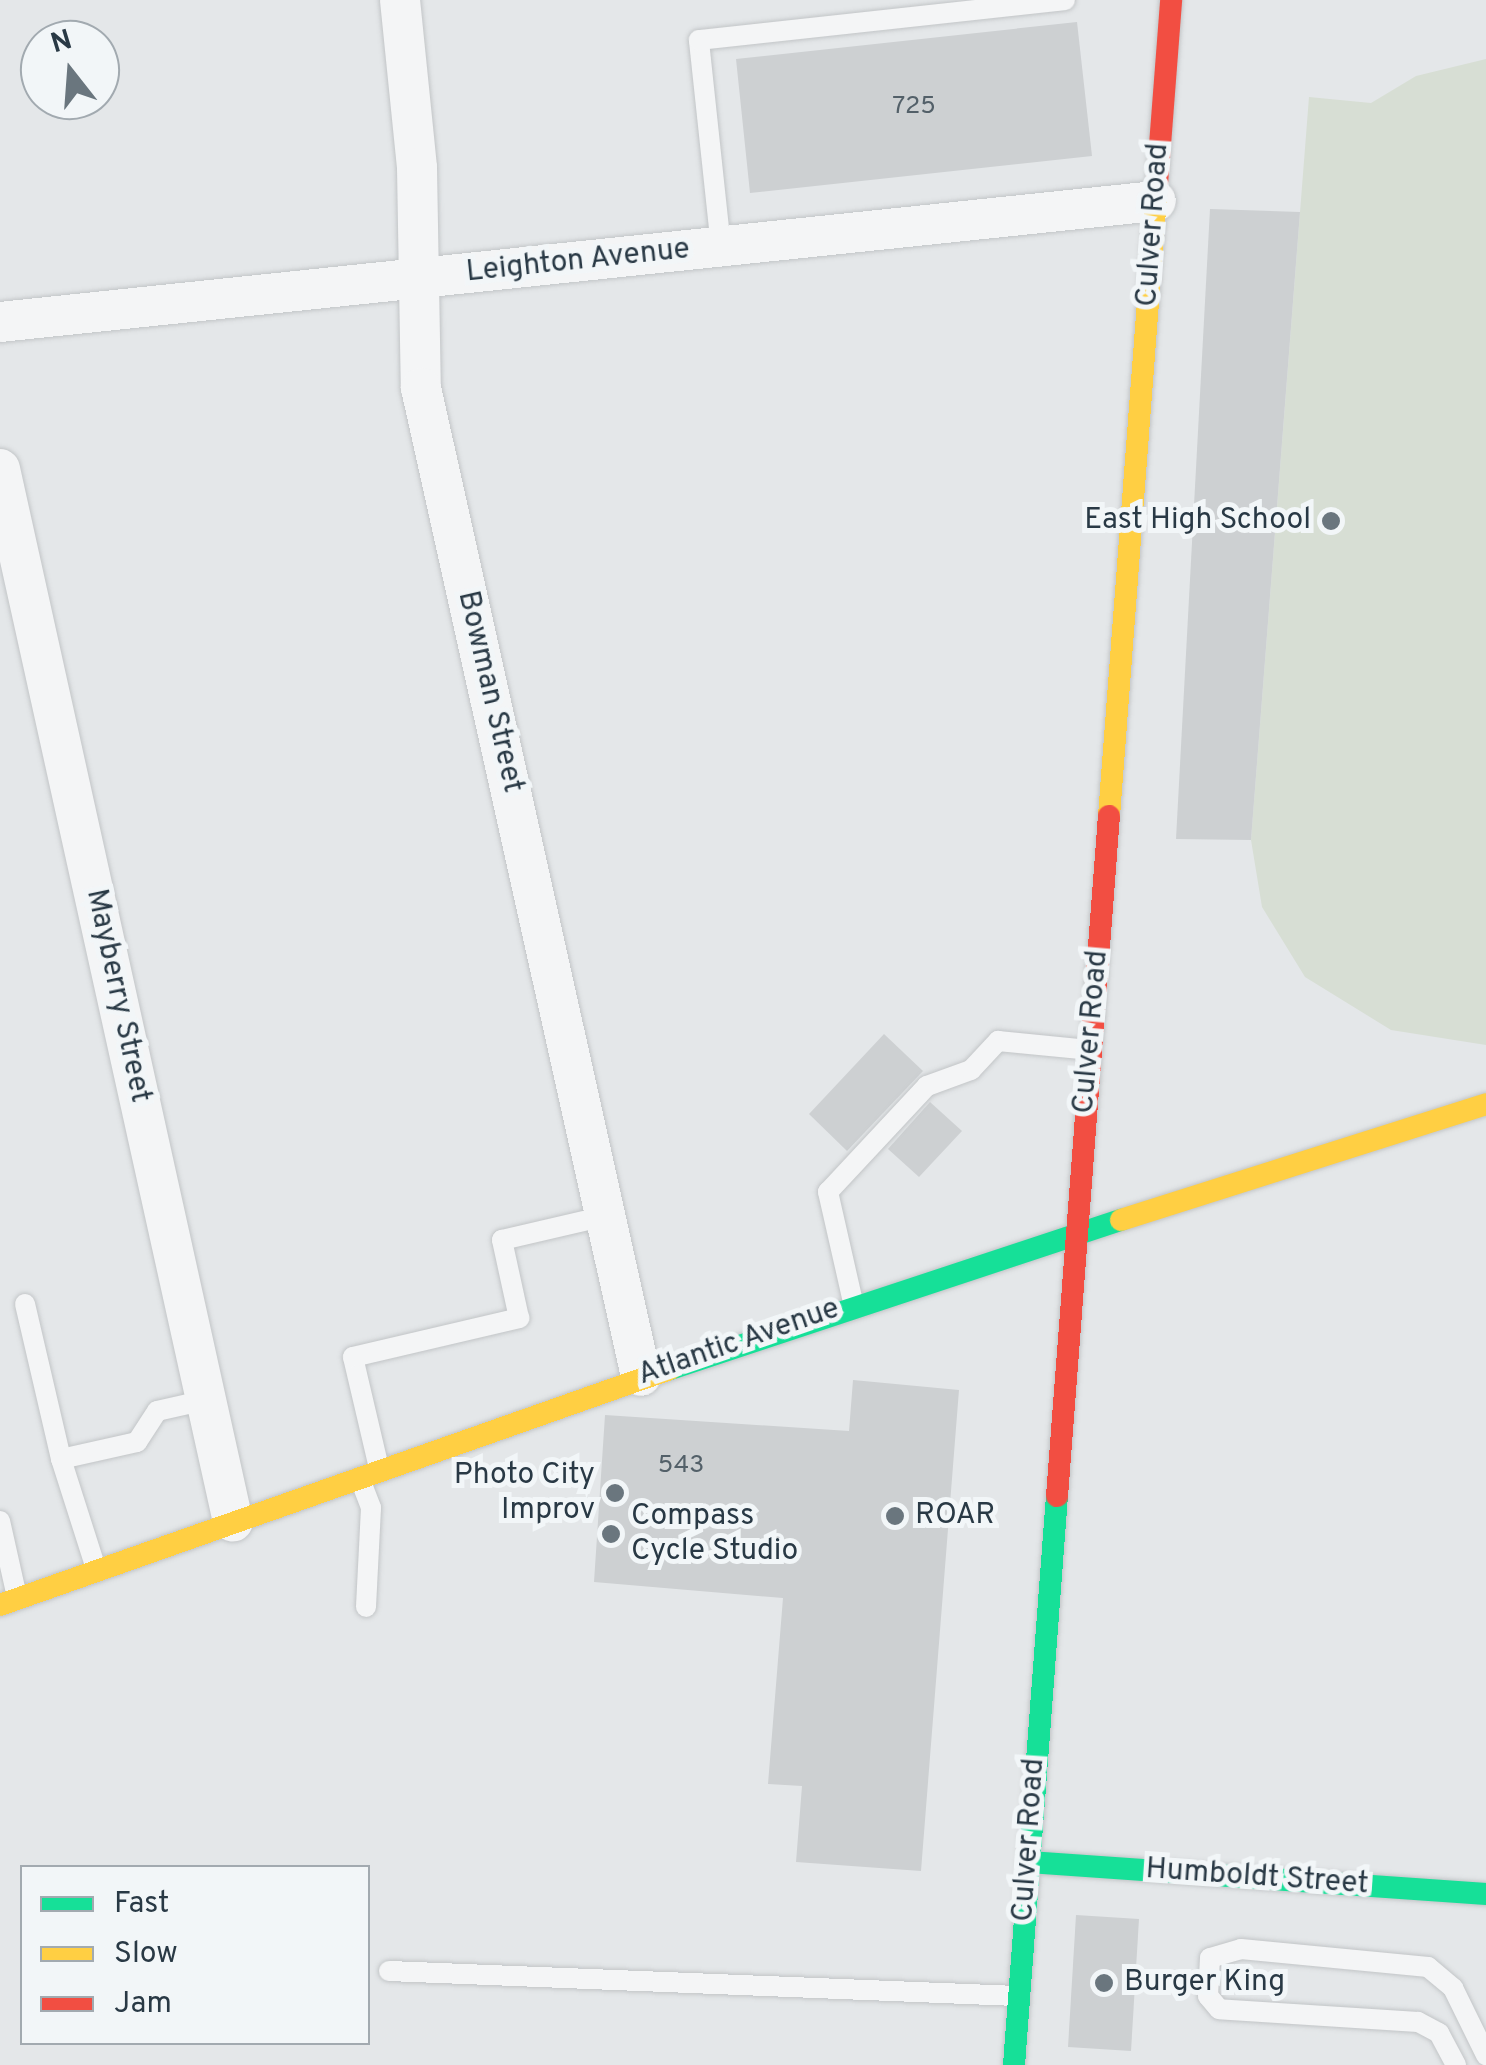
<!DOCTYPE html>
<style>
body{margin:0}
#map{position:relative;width:1486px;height:2065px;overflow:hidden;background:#e4e7e9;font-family:Overpass,sans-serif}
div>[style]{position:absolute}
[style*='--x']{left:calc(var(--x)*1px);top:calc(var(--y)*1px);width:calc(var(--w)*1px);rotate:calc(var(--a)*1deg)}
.green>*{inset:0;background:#d7ded4}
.building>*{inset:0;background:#cdd0d2}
.roads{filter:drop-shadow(0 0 2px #c2c5c7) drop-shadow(0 0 2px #c2c5c7)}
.lane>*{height:20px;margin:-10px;padding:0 10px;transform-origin:10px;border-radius:10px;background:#f4f5f6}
.street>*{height:40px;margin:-20px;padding:0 20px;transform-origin:20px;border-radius:20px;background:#f4f5f6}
.fast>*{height:22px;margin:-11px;padding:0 11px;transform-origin:11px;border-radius:11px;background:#16e098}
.slow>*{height:22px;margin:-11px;padding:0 11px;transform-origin:11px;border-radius:11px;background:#ffcf43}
.jam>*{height:22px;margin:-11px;padding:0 11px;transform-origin:11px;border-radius:11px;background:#f24e42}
.dots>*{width:28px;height:28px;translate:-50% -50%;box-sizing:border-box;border:5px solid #f2f6f8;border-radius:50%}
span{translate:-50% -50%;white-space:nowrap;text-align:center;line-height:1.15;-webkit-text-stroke:10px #f2f6f8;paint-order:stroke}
.number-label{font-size:25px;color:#536069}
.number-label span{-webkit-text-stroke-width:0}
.street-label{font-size:30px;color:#293945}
.poi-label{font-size:30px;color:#293945}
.right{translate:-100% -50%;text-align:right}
.left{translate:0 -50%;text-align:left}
.legend{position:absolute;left:20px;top:1865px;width:350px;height:180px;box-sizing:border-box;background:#f2f6f8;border:2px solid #a2aab0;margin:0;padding:12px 18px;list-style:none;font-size:30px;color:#293945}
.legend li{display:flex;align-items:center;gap:20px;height:50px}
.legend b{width:50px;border:2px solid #a2aab0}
.north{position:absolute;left:20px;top:20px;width:100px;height:100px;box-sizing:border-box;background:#f2f6f8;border:2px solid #a2aab0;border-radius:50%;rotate:343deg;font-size:28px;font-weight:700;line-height:40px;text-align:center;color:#293945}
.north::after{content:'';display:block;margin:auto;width:35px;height:45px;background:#6a767e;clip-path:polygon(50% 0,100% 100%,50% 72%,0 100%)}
</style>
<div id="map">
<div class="green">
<i style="clip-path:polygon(1486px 59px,1486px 1045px,1391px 1030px,1305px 977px,1262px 907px,1251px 840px,1309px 97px,1371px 103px,1416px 76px)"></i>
</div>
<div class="building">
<i style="clip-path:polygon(1077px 22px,1092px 156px,750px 193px,736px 59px)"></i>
<i style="clip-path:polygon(1210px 209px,1300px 212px,1251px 840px,1176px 839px)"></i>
<i style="clip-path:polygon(884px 1034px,923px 1071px,847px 1151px,809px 1114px)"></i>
<i style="clip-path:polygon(930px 1102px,962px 1131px,919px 1177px,888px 1149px)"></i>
<i style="clip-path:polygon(853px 1380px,959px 1390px,921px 1871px,796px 1862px,802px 1786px,768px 1784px,783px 1598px,594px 1582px,605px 1415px,849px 1431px)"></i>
<i style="clip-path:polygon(1076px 1915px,1139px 1919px,1131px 2051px,1068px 2047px)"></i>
</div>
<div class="roads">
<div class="lane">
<i style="--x:721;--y:247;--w:208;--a:-96.1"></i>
<i style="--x:699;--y:40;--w:368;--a:-6.2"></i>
<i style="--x:853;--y:1302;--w:113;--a:-102.8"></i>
<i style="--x:828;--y:1192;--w:145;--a:-47"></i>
<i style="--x:927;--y:1086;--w:47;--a:-20"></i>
<i style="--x:971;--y:1070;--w:40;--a:-47"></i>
<i style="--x:998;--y:1041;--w:91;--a:5.6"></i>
<i style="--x:25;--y:1304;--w:159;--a:76.9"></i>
<i style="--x:61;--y:1459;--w:78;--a:-12.6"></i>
<i style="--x:137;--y:1442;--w:37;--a:-57"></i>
<i style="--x:157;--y:1411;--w:50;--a:-12.7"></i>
<i style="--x:61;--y:1459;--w:115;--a:72.3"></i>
<i style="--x:379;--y:1468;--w:114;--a:-103.2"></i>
<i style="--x:353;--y:1357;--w:171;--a:-13.2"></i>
<i style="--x:519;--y:1318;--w:80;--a:-102.3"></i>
<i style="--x:502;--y:1240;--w:106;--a:-13.1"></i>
<i style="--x:360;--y:1479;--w:31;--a:69"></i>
<i style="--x:371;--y:1508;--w:99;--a:92.9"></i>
<i style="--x:0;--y:1521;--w:78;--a:77.4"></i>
<i style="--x:389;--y:1971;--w:628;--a:2.28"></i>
<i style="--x:1456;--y:2065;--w:36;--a:-118"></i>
<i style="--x:1439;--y:2033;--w:24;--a:-152"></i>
<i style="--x:1418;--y:2022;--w:199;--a:-176.3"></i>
<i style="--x:1219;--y:2009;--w:17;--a:-130"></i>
<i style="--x:1208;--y:1996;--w:38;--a:-87"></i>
<i style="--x:1210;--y:1958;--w:32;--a:-16"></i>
<i style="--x:1241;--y:1949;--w:188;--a:5.5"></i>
<i style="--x:1428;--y:1967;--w:33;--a:40"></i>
<i style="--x:1453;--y:1988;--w:75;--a:63.8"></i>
</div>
<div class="street">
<i style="--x:400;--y:0;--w:169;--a:84.2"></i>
<i style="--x:417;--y:168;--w:220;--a:89"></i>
<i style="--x:421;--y:388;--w:1012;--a:77.45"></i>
<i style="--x:0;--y:322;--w:1162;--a:-5.98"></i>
<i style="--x:0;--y:469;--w:1078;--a:77.52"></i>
</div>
<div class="fast">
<i style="--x:670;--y:1369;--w:475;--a:-18.3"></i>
<i style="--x:1029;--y:1862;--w:458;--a:4"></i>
<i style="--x:1014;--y:2065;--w:571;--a:-85.68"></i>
</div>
<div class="slow">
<i style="--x:1109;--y:816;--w:621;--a:-85.66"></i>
<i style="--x:1121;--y:1220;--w:383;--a:-17.6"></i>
<i style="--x:0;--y:1605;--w:710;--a:-19.4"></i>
</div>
<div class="jam">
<i style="--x:1156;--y:197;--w:198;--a:-85.6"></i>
<i style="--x:1057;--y:1496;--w:682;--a:-85.63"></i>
</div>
</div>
<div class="dots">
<i style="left:1331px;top:521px;background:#6a767e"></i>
<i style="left:615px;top:1493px;background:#6a767e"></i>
<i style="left:895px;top:1516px;background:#6a767e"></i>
<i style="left:611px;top:1534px;background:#6a767e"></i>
<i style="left:1104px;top:1983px;background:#6a767e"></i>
</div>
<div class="number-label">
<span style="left:914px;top:107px">725</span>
<span style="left:681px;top:1466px">543</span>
</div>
<div class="street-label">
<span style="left:1154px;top:225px;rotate:-86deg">Culver Road</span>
<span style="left:578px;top:262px;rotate:-6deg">Leighton Avenue</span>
<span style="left:489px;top:692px;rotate:77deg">Bowman Street</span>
<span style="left:117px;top:996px;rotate:78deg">Mayberry Street</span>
<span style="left:1092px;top:1032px;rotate:-85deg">Culver Road</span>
<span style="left:739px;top:1343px;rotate:-19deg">Atlantic Avenue</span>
<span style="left:1030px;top:1840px;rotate:-86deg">Culver Road</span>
<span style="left:1257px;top:1878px;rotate:4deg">Humboldt Street</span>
</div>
<div class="poi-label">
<span class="right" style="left:1311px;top:521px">East High School</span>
<span class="right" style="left:595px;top:1493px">Photo City<br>Improv</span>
<span class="left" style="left:915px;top:1516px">ROAR</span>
<span class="left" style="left:631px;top:1534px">Compass<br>Cycle Studio</span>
<span class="left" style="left:1124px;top:1983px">Burger King</span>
</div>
<ul class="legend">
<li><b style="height:12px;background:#16e098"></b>Fast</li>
<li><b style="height:12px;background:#ffcf43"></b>Slow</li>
<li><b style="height:12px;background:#f24e42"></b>Jam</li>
</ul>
<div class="north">N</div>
</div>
